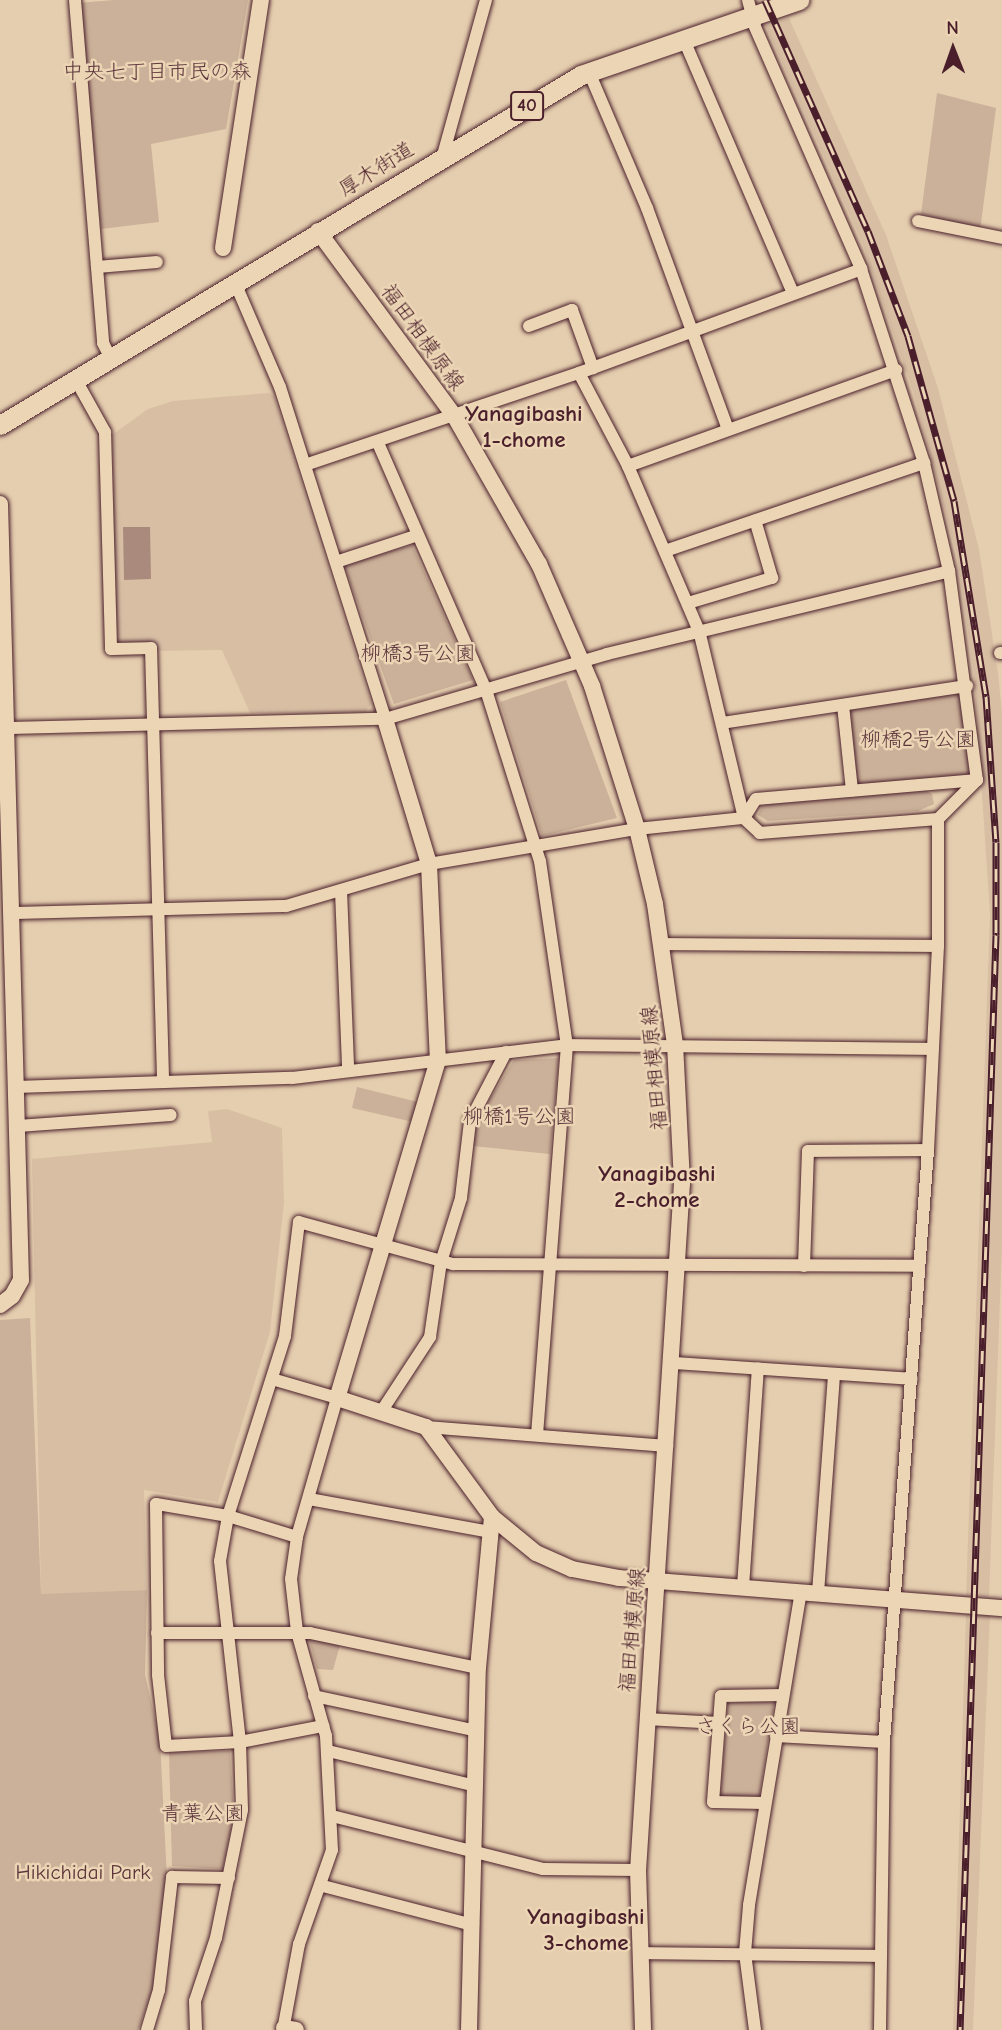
<!DOCTYPE html>
<meta charset="utf-8">
<style>
body{margin:0}
#map{position:relative;width:1002px;height:2030px;overflow:hidden;background:#e5ceaf;font-family:"Comic Neue","Klee One",sans-serif}
div>[style]{position:absolute}
[style*='--x']{left:calc(var(--x)*1px);top:calc(var(--y)*1px);width:calc(var(--w)*1px);rotate:calc(var(--a)*1deg)}
.built>*{inset:0;background:#d8bfa4}
.green>*{inset:0;background:#cbb199}
.water>*{inset:0;background:#aa8a7c}
.roads{filter:drop-shadow(0 0 2px #4a1f2b) drop-shadow(0 0 2px #4a1f2b)}
.minor>*{height:12px;margin:-6px;padding:0 6px;transform-origin:6px;border-radius:6px;background:#ebd5b4}
.tertiary>*{height:16px;margin:-8px;padding:0 8px;transform-origin:8px;border-radius:8px;background:#ebd5b4}
.primary>*{height:19px;margin:-9.5px;padding:0 9.5px;transform-origin:9.5px;border-radius:9.5px;background:#ebd5b4}
.rail>*{height:7px;margin-top:-3.5px;transform-origin:0;background:repeating-linear-gradient(90deg,#ebd5b4 0 13px,#4a1f2b 0 26px);box-sizing:border-box;border-block:2px solid #4a1f2b}
span{translate:-50% -50%;white-space:nowrap;text-align:center;line-height:1.15;-webkit-text-stroke:5px #ebd5b4;paint-order:stroke}
.shield-label span{padding:2px 5px;background:#ebd5b4;border:2px solid;border-radius:5px;-webkit-text-stroke-width:0}
.shield-label{font-size:19px;color:#4a1f2b;font-weight:700}
.park-label{font-size:21px;color:#5d353c}
.street-label{font-size:21px;color:#4a1f2b}
.neighbourhood-label{font-size:23px;color:#4a1f2b;font-weight:700}
.north{position:absolute;left:918px;top:14px;width:70px;height:70px;-webkit-text-stroke:5px #ebd5b4;paint-order:stroke;rotate:359deg;font-size:19px;font-weight:700;line-height:28px;text-align:center;color:#4a1f2b}
.north::after{content:'';display:block;margin:auto;width:24px;height:32px;background:#4a1f2b;clip-path:polygon(50% 0,100% 100%,50% 72%,0 100%)}
</style>
<div id="map">
<div class="built">
<i style="clip-path:polygon(789px 18px,886px 235px,938px 388px,979px 549px,998px 673px,1002px 712px,1002px 1246px,989px 1597px,966px 1596px,990px 914px,974px 674px,957px 555px,914px 394px,862px 242px,766px 26px)"></i>
<i style="clip-path:polygon(269px 393px,274px 396px,371px 704px,365px 712px,250px 713px,222px 650px,155px 651px,116px 641px,112px 435px,148px 409px,173px 401px)"></i>
<i style="clip-path:polygon(227px 1109px,282px 1128px,284px 1202px,270px 1332px,218px 1502px,144px 1490px,147px 1590px,41px 1595px,32px 1159px,212px 1142px,208px 1111px)"></i>
<i style="clip-path:polygon(966px 1614px,990px 1615px,973px 2030px,953px 2030px)"></i>
</div>
<div class="green">
<i style="clip-path:polygon(114px 0,248px 0,226px 129px,151px 144px,159px 222px,101px 229px,78px 3px)"></i>
<i style="clip-path:polygon(937px 93px,996px 108px,980px 231px,921px 214px)"></i>
<i style="clip-path:polygon(412px 545px,473px 680px,394px 704px,344px 565px)"></i>
<i style="clip-path:polygon(566px 680px,617px 818px,542px 836px,500px 702px)"></i>
<i style="clip-path:polygon(967px 686px,977px 780px,852px 791px,843px 705px)"></i>
<i style="clip-path:polygon(925px 790px,932px 794px,934px 804px,918px 811px,768px 821px,758px 815px,764px 803px)"></i>
<i style="clip-path:polygon(559px 1058px,550px 1154px,473px 1146px,476px 1122px,514px 1060px)"></i>
<i style="clip-path:polygon(357px 1087px,418px 1102px,413px 1122px,352px 1108px)"></i>
<i style="clip-path:polygon(30px 1318px,41px 1594px,147px 1590px,145px 1675px,160px 1740px,167px 1878px,156px 1980px,138px 2030px,0 2030px,0 1320px)"></i>
<i style="clip-path:polygon(309px 1638px,340px 1645px,333px 1670px,317px 1669px)"></i>
<i style="clip-path:polygon(774px 1702px,759px 1799px,720px 1796px,728px 1703px)"></i>
<i style="clip-path:polygon(230px 1751px,234px 1815px,223px 1869px,172px 1866px,169px 1752px)"></i>
</div>
<div class="water">
<i style="clip-path:polygon(123px 527px,150px 527px,151px 579px,124px 580px)"></i>
</div>
<div class="roads">
<div class="minor">
<i style="--x:75;--y:0;--w:344;--a:85.3"></i>
<i style="--x:103;--y:343;--w:18;--a:63"></i>
<i style="--x:748;--y:0;--w:28;--a:75"></i>
<i style="--x:755;--y:27;--w:264;--a:66.3"></i>
<i style="--x:861;--y:269;--w:204;--a:72"></i>
<i style="--x:924;--y:463;--w:111;--a:77"></i>
<i style="--x:949;--y:571;--w:211;--a:82.4"></i>
<i style="--x:977;--y:780;--w:55;--a:135"></i>
<i style="--x:938;--y:819;--w:127;--a:90"></i>
<i style="--x:938;--y:946;--w:204;--a:92.8"></i>
<i style="--x:928;--y:1150;--w:594;--a:94.25"></i>
<i style="--x:884;--y:1742;--w:288;--a:90.8"></i>
<i style="--x:684;--y:40;--w:275;--a:66.7"></i>
<i style="--x:589;--y:72;--w:148;--a:66.9"></i>
<i style="--x:647;--y:208;--w:235;--a:69.9"></i>
<i style="--x:443;--y:155;--w:161;--a:-74.5"></i>
<i style="--x:918;--y:221;--w:86;--a:11.4"></i>
<i style="--x:97;--y:267;--w:60;--a:-4.8"></i>
<i style="--x:236;--y:285;--w:111;--a:66.7"></i>
<i style="--x:280;--y:387;--w:348;--a:72.4"></i>
<i style="--x:529;--y:326;--w:46;--a:-20.4"></i>
<i style="--x:572;--y:310;--w:62;--a:70.1"></i>
<i style="--x:76;--y:380;--w:60;--a:60.9"></i>
<i style="--x:105;--y:432;--w:217;--a:88.4"></i>
<i style="--x:111;--y:649;--w:40;--a:-1.4"></i>
<i style="--x:151;--y:648;--w:434;--a:88.4"></i>
<i style="--x:378;--y:443;--w:270;--a:66.4"></i>
<i style="--x:486;--y:690;--w:179;--a:72.5"></i>
<i style="--x:540;--y:861;--w:186;--a:81.7"></i>
<i style="--x:567;--y:1045;--w:391;--a:94.4"></i>
<i style="--x:305;--y:465;--w:289;--a:-18.6"></i>
<i style="--x:579;--y:373;--w:301;--a:-20.2"></i>
<i style="--x:628;--y:466;--w:285;--a:-19.7"></i>
<i style="--x:665;--y:551;--w:274;--a:-18.8"></i>
<i style="--x:336;--y:562;--w:86;--a:-18.2"></i>
<i style="--x:688;--y:603;--w:88;--a:-16.6"></i>
<i style="--x:772;--y:578;--w:60;--a:-106.3"></i>
<i style="--x:1000;--y:653;--w:2;--a:0"></i>
<i style="--x:843;--y:705;--w:86;--a:84"></i>
<i style="--x:722;--y:723;--w:248;--a:-8.6"></i>
<i style="--x:6;--y:728;--w:379;--a:-1.4"></i>
<i style="--x:385;--y:719;--w:231;--a:-16.3"></i>
<i style="--x:607;--y:654;--w:352;--a:-13.6"></i>
<i style="--x:938;--y:819;--w:179;--a:175.5"></i>
<i style="--x:760;--y:833;--w:22;--a:-137"></i>
<i style="--x:744;--y:818;--w:22;--a:-58"></i>
<i style="--x:756;--y:799;--w:222;--a:-4.9"></i>
<i style="--x:341;--y:891;--w:177;--a:87.7"></i>
<i style="--x:12;--y:913;--w:274;--a:-1.5"></i>
<i style="--x:286;--y:906;--w:149;--a:-16.4"></i>
<i style="--x:429;--y:864;--w:211;--a:-9.6"></i>
<i style="--x:637;--y:829;--w:108;--a:-5.9"></i>
<i style="--x:744;--y:818;--w:192;--a:-103.5"></i>
<i style="--x:699;--y:631;--w:180;--a:-113.3"></i>
<i style="--x:628;--y:466;--w:105;--a:-117.8"></i>
<i style="--x:661;--y:944;--w:277;--a:0.4"></i>
<i style="--x:16;--y:1087;--w:276;--a:-1.9"></i>
<i style="--x:292;--y:1078;--w:277;--a:-6.8"></i>
<i style="--x:567;--y:1045;--w:366;--a:0.6"></i>
<i style="--x:18;--y:1126;--w:153;--a:-4.1"></i>
<i style="--x:804;--y:1266;--w:115;--a:-88"></i>
<i style="--x:808;--y:1151;--w:120;--a:-0.5"></i>
<i style="--x:673;--y:1363;--w:239;--a:3.8"></i>
<i style="--x:272;--y:1379;--w:68;--a:16.3"></i>
<i style="--x:337;--y:1398;--w:145;--a:106.1"></i>
<i style="--x:297;--y:1537;--w:42;--a:98.1"></i>
<i style="--x:291;--y:1579;--w:53;--a:83.5"></i>
<i style="--x:297;--y:1632;--w:108;--a:74.4"></i>
<i style="--x:326;--y:1736;--w:114;--a:87"></i>
<i style="--x:332;--y:1850;--w:100;--a:109.3"></i>
<i style="--x:299;--y:1944;--w:87;--a:100.5"></i>
<i style="--x:381;--y:1412;--w:90;--a:-56.8"></i>
<i style="--x:430;--y:1337;--w:76;--a:-81.7"></i>
<i style="--x:441;--y:1262;--w:67;--a:-72.6"></i>
<i style="--x:461;--y:1198;--w:78;--a:-83.3"></i>
<i style="--x:470;--y:1121;--w:78;--a:-62.4"></i>
<i style="--x:426;--y:1427;--w:242;--a:4.5"></i>
<i style="--x:309;--y:1499;--w:185;--a:10.3"></i>
<i style="--x:297;--y:1537;--w:72;--a:-163.1"></i>
<i style="--x:228;--y:1516;--w:73;--a:-170.5"></i>
<i style="--x:156;--y:1504;--w:171;--a:89.3"></i>
<i style="--x:158;--y:1675;--w:71;--a:83.6"></i>
<i style="--x:166;--y:1746;--w:74;--a:-3.1"></i>
<i style="--x:240;--y:1742;--w:85;--a:-10.9"></i>
<i style="--x:743;--y:1587;--w:219;--a:-86.1"></i>
<i style="--x:818;--y:1593;--w:219;--a:-85.8"></i>
<i style="--x:157;--y:1633;--w:153;--a:0"></i>
<i style="--x:310;--y:1633;--w:172;--a:11.8"></i>
<i style="--x:314;--y:1696;--w:167;--a:12.1"></i>
<i style="--x:646;--y:1719;--w:74;--a:3.1"></i>
<i style="--x:776;--y:1736;--w:108;--a:3.2"></i>
<i style="--x:328;--y:1751;--w:152;--a:13.3"></i>
<i style="--x:764;--y:1803;--w:51;--a:-178.9"></i>
<i style="--x:713;--y:1802;--w:106;--a:-85.7"></i>
<i style="--x:721;--y:1696;--w:62;--a:-0.9"></i>
<i style="--x:332;--y:1816;--w:218;--a:14.1"></i>
<i style="--x:543;--y:1869;--w:95;--a:0.6"></i>
<i style="--x:323;--y:1886;--w:155;--a:14.6"></i>
<i style="--x:640;--y:1953;--w:240;--a:0.7"></i>
<i style="--x:147;--y:2030;--w:42;--a:-73.3"></i>
<i style="--x:159;--y:1990;--w:114;--a:-83.4"></i>
<i style="--x:172;--y:1877;--w:57;--a:1"></i>
<i style="--x:196;--y:2030;--w:29;--a:-92"></i>
<i style="--x:195;--y:2001;--w:66;--a:-71.6"></i>
<i style="--x:216;--y:1938;--w:131;--a:-78.5"></i>
<i style="--x:242;--y:1810;--w:68;--a:-91.7"></i>
<i style="--x:240;--y:1742;--w:182;--a:-96.3"></i>
<i style="--x:220;--y:1561;--w:46;--a:-79.9"></i>
<i style="--x:228;--y:1516;--w:189;--a:-72.4"></i>
<i style="--x:285;--y:1336;--w:115;--a:-83"></i>
<i style="--x:299;--y:1222;--w:160;--a:15.3"></i>
<i style="--x:453;--y:1264;--w:466;--a:0.2"></i>
<i style="--x:755;--y:2030;--w:78;--a:-97.4"></i>
<i style="--x:745;--y:1953;--w:48;--a:-85.2"></i>
<i style="--x:749;--y:1905;--w:317;--a:-80.6"></i>
</div>
<div class="tertiary">
<i style="--x:318;--y:231;--w:231;--a:53.6"></i>
<i style="--x:455;--y:417;--w:169;--a:60.3"></i>
<i style="--x:539;--y:564;--w:133;--a:66.5"></i>
<i style="--x:592;--y:686;--w:150;--a:72.5"></i>
<i style="--x:637;--y:829;--w:77;--a:76.5"></i>
<i style="--x:655;--y:904;--w:141;--a:81.9"></i>
<i style="--x:675;--y:1044;--w:139;--a:87.1"></i>
<i style="--x:682;--y:1183;--w:688;--a:93.66"></i>
<i style="--x:638;--y:1870;--w:160;--a:88.2"></i>
<i style="--x:223;--y:248;--w:251;--a:-81.3"></i>
<i style="--x:0;--y:504;--w:776;--a:88.45"></i>
<i style="--x:21;--y:1280;--w:18;--a:119"></i>
<i style="--x:12;--y:1296;--w:15;--a:143"></i>
<i style="--x:385;--y:719;--w:152;--a:73.1"></i>
<i style="--x:429;--y:864;--w:196;--a:87.4"></i>
<i style="--x:438;--y:1060;--w:353;--a:106.6"></i>
<i style="--x:337;--y:1398;--w:94;--a:18"></i>
<i style="--x:426;--y:1427;--w:112;--a:53.7"></i>
<i style="--x:492;--y:1517;--w:57;--a:39.3"></i>
<i style="--x:536;--y:1553;--w:39;--a:24"></i>
<i style="--x:572;--y:1569;--w:48;--a:10.8"></i>
<i style="--x:619;--y:1578;--w:384;--a:4.5"></i>
<i style="--x:284;--y:2028;--w:12;--a:9"></i>
<i style="--x:469;--y:2030;--w:362;--a:-88.6"></i>
<i style="--x:478;--y:1668;--w:152;--a:-84.7"></i>
</div>
<div class="primary">
<i style="--x:0;--y:425;--w:678;--a:-31.07"></i>
<i style="--x:581;--y:75;--w:231;--a:-19"></i>
</div>
</div>
<div class="rail">
<i style="--x:765;--y:0;--w:253;--a:66"></i>
<i style="--x:868;--y:231;--w:112;--a:69.1"></i>
<i style="--x:908;--y:336;--w:171;--a:74.4"></i>
<i style="--x:954;--y:501;--w:198;--a:80.7"></i>
<i style="--x:986;--y:696;--w:146;--a:86.1"></i>
<i style="--x:996;--y:842;--w:93;--a:90"></i>
<i style="--x:996;--y:935;--w:1096;--a:91.88"></i>
</div>
<div class="shield-label">
<span style="left:527px;top:106px">40</span>
</div>
<div class="park-label">
<span style="left:157px;top:71px">中央七丁目市民の森</span>
<span style="left:418px;top:653px">柳橋3号公園</span>
<span style="left:918px;top:739px">柳橋2号公園</span>
<span style="left:519px;top:1116px">柳橋1号公園</span>
<span style="left:748px;top:1726px">さくら公園</span>
<span style="left:203px;top:1813px">青葉公園</span>
<span style="left:83px;top:1872px">Hikichidai Park</span>
</div>
<div class="street-label">
<span style="left:376px;top:169px;rotate:-32deg">厚木街道</span>
<span style="left:423px;top:337px;rotate:54deg">福田相模原線</span>
<span style="left:654px;top:1068px;rotate:-95deg">福田相模原線</span>
<span style="left:632px;top:1630px;rotate:-85deg">福田相模原線</span>
</div>
<div class="neighbourhood-label">
<span style="left:524px;top:427px">Yanagibashi<br>1-chome</span>
<span style="left:657px;top:1187px">Yanagibashi<br>2-chome</span>
<span style="left:586px;top:1930px">Yanagibashi<br>3-chome</span>
</div>
<div class="north">N</div>
</div>
